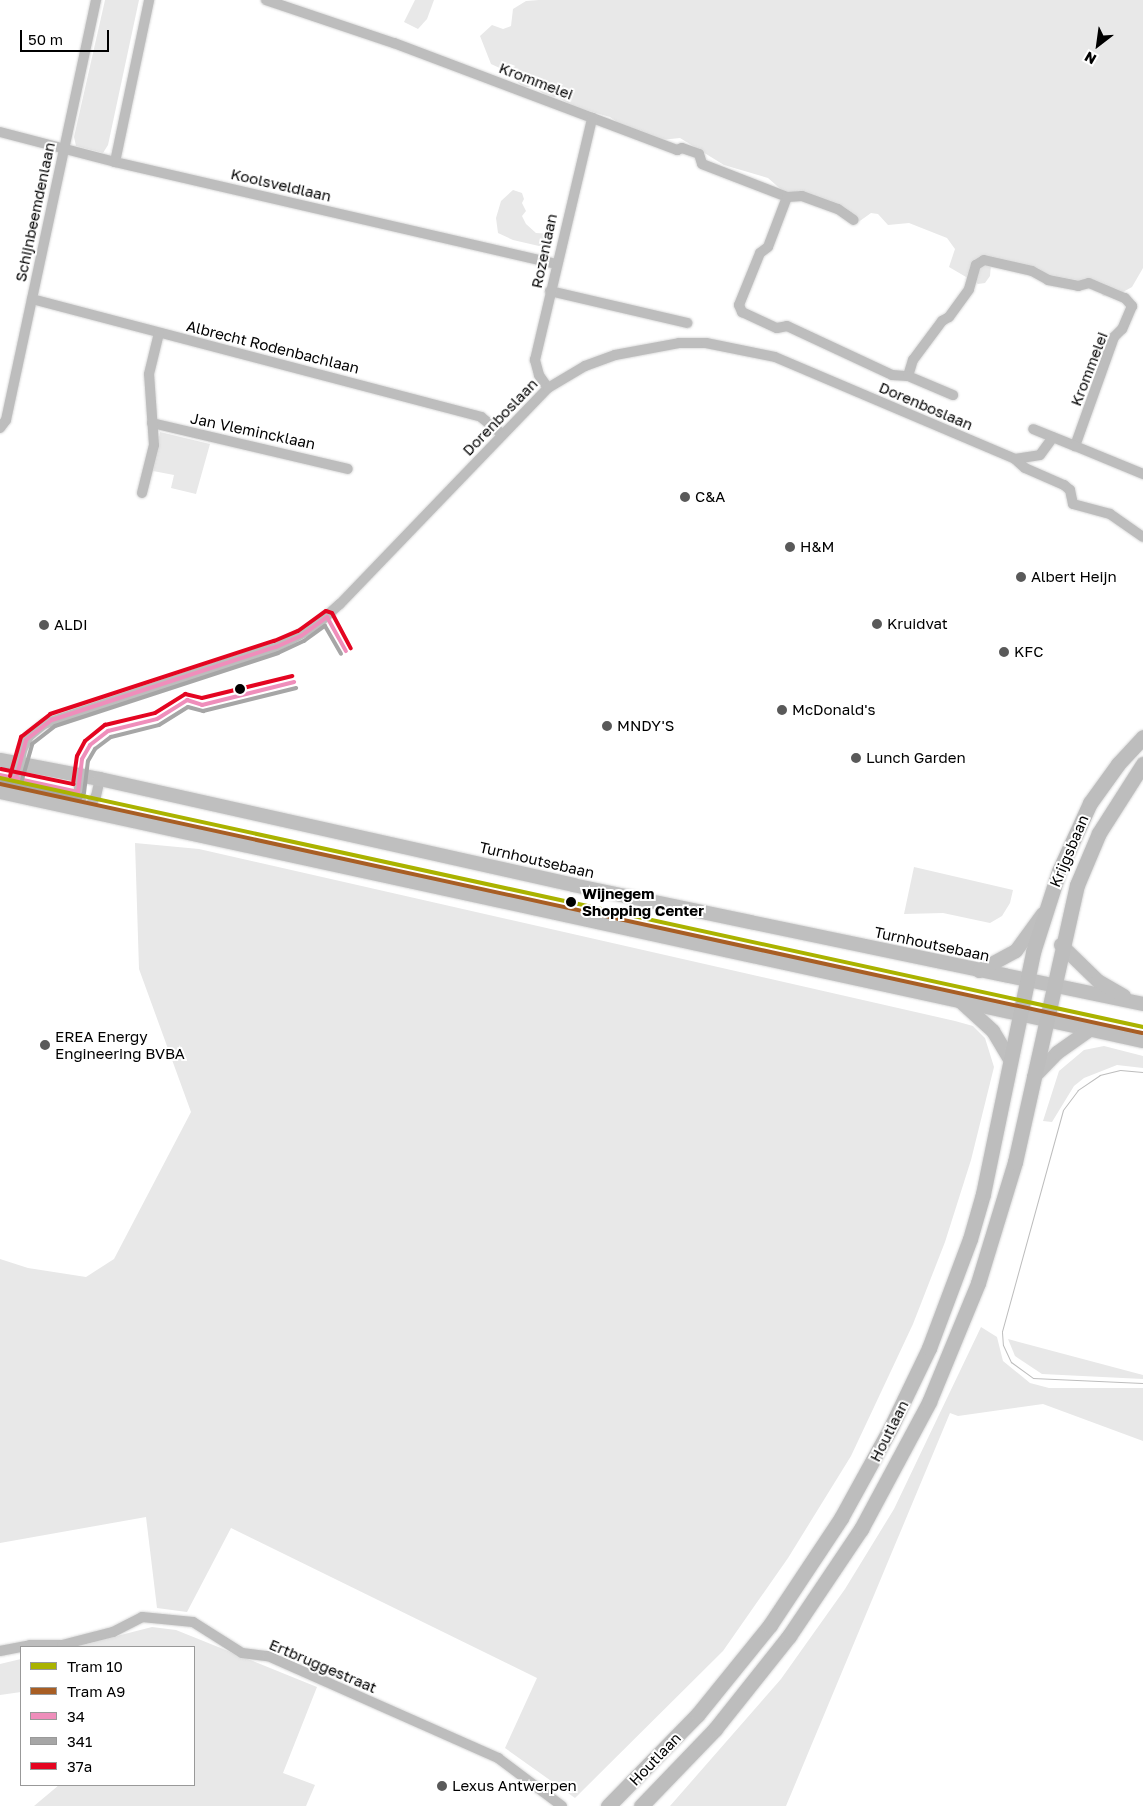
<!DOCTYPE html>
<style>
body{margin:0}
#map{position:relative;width:1143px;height:1806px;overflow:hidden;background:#fff;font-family:"Golos Text",sans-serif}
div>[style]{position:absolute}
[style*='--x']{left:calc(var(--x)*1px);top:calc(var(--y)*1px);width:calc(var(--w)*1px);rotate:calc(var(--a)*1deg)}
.green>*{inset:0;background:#e8e8e8}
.roads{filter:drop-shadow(0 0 1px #dbdbdb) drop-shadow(0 0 1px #dbdbdb)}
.minor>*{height:10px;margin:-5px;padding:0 5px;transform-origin:5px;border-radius:5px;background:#bdbdbd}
.secondary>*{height:14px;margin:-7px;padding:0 7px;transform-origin:7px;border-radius:7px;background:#bfbfbf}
.primary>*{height:15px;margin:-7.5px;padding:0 7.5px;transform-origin:7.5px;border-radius:7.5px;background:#bdbdbd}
.tram>*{height:1px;margin:-0.5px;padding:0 0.5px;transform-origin:0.5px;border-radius:0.5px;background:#bdbdbd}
.bus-1>*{height:4px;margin:-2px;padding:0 2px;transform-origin:2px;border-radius:2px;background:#ef8ebb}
.bus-2>*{height:4px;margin:-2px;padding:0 2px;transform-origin:2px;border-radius:2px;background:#a6a6a6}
.bus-3>*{height:4px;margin:-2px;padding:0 2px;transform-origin:2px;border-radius:2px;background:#e40521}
.tram-1>*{height:4px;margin:-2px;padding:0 2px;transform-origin:2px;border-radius:2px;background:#aab300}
.tram-2>*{height:4px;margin:-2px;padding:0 2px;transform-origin:2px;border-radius:2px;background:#a85e24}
.dots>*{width:14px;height:14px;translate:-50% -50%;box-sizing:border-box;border:2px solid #fff;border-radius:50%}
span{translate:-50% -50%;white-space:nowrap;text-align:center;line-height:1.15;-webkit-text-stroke:4px #fff;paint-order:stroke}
.street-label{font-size:15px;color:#000}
.poi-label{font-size:15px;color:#000}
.left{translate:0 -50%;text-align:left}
.stop-label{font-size:15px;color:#000;font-weight:700}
.legend{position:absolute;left:20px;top:1646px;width:175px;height:140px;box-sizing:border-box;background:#fff;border:1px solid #999;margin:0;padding:6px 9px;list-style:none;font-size:15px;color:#000}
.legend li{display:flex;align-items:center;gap:10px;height:25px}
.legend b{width:25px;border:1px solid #999}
.north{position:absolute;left:1073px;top:20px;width:50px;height:50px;-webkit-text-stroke:4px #fff;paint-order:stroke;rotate:210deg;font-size:14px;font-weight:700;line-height:20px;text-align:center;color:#000}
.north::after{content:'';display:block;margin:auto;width:18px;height:22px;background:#000;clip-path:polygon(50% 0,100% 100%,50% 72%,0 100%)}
.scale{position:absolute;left:20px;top:30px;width:89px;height:22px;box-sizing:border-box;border:2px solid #000;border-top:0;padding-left:6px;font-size:15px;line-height:18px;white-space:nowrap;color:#000;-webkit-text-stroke:4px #fff;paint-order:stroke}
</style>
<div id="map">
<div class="green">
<i style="clip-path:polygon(105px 0,139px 0,108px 145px,103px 153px,76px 146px,74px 137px)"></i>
<i style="clip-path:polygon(415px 0,434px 0,427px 19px,418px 29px,404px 22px)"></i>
<i style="clip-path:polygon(539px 0,1143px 0,1143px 268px,1132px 287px,1114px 297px,1103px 296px,1094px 283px,991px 265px,990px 276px,985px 283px,978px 284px,949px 267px,955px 249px,947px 238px,909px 223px,888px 225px,878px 214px,871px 213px,857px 223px,833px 203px,784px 192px,768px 178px,724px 165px,680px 138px,661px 140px,624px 127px,610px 117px,571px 106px,557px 96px,551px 99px,534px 87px,523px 87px,504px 70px,491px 64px,480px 36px,492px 25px,503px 29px,511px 26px,513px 9px,526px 1px)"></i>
<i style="clip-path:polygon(513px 190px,522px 193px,524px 199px,522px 203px,526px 211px,522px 216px,526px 224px,536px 233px,552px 234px,546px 244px,539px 246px,513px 240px,498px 233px,496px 218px,501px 201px)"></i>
<i style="clip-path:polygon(160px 432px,210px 444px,196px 494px,171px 488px,174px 475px,153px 471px)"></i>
<i style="clip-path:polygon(135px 843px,199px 849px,955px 1021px,973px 1026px,985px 1038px,994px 1067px,971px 1160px,945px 1242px,913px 1324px,851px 1456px,788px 1558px,723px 1651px,575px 1798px,505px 1748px,537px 1678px,231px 1528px,187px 1612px,157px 1608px,146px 1517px,0 1543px,0 1259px,28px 1268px,86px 1277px,114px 1259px,191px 1112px,139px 969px)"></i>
<i style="clip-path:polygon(914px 867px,1013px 890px,1010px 903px,1002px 916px,990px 923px,943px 913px,904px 914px)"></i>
<i style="clip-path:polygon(1104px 1046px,1143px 1056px,1143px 1068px,1117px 1065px,1084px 1078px,1074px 1086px,1052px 1122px,1043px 1121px,1059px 1071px,1084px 1050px)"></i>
<i style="clip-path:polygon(981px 1327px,997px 1337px,1003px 1361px,1030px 1383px,1049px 1388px,1143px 1388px,1143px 1441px,1043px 1404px,958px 1416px,950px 1413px,786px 1806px,670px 1806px,781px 1679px,845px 1589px,894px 1509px)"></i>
<i style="clip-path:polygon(1008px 1339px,1143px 1375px,1143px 1379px,1042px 1374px,1015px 1356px)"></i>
<i style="clip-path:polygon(152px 1627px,176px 1630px,317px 1687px,283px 1773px,315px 1785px,306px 1806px,34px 1806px,59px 1785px,194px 1785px,194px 1647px,74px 1647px)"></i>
<i style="clip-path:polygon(21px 1659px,21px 1692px,0 1695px,0 1664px)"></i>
</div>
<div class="roads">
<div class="minor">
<i style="--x:266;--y:0;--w:135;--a:18.6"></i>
<i style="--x:394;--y:43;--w:303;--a:20.7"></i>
<i style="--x:677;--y:150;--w:5;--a:-22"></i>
<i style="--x:682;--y:148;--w:18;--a:19"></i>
<i style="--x:699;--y:154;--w:10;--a:73"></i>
<i style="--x:702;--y:164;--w:91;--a:21.2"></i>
<i style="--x:787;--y:197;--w:53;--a:110.8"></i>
<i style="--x:768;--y:247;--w:10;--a:143"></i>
<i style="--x:760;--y:253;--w:56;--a:112"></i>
<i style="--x:739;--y:305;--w:8;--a:67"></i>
<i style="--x:742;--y:312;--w:38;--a:25"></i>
<i style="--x:777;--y:328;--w:10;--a:-11"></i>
<i style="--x:787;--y:326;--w:116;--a:25"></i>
<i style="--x:892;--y:375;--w:16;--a:4"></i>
<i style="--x:908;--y:376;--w:17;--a:-73"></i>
<i style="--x:913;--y:360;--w:49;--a:-53.4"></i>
<i style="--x:942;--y:321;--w:8;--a:-30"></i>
<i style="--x:949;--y:317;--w:34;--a:-54"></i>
<i style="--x:969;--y:289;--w:25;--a:-74"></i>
<i style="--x:976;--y:265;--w:9;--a:-32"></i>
<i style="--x:984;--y:260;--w:49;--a:12.9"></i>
<i style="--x:1032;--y:271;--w:18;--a:29"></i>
<i style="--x:1048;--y:280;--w:31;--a:11"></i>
<i style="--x:1078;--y:286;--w:11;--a:-15"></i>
<i style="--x:1089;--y:283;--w:39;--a:23"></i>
<i style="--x:1125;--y:298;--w:11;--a:49"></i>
<i style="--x:1132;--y:306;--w:25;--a:113"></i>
<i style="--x:1122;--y:329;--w:11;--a:135"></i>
<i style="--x:1114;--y:337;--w:116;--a:109.7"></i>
<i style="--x:1075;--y:446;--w:45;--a:-158"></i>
<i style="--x:0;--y:132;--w:119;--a:14.6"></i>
<i style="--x:115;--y:162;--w:453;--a:13"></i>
<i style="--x:115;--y:162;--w:166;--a:-78.1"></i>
<i style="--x:787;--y:197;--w:15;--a:-4"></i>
<i style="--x:802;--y:196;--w:38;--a:20"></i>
<i style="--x:838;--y:209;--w:19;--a:35"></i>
<i style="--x:550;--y:291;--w:141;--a:13.1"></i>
<i style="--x:32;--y:299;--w:464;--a:14.7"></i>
<i style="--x:481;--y:417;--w:27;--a:39"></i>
<i style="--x:908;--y:376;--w:49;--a:22.9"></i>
<i style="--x:548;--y:388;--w:16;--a:-125"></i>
<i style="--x:539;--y:375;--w:16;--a:-105"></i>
<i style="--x:535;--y:360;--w:249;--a:-76.7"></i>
<i style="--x:152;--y:423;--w:201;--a:13.2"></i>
<i style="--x:0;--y:428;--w:10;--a:-53"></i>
<i style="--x:6;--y:420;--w:430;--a:-77.9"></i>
<i style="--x:1075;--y:446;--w:74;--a:22.4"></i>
<i style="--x:1015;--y:459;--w:25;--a:-9"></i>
<i style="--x:1040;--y:455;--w:22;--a:-54"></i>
<i style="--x:142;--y:493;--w:49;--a:-76"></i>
<i style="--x:154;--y:445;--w:71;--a:-94"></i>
<i style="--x:149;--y:374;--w:42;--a:-76.3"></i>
<i style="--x:79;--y:775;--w:20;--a:90"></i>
<i style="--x:79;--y:795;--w:18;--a:71"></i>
<i style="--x:85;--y:812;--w:19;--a:-55"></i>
<i style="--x:96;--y:796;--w:17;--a:-77"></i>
<i style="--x:13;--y:796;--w:47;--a:-78.9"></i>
<i style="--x:22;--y:750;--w:16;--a:-63"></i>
<i style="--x:29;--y:736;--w:19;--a:-39"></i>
<i style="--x:44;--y:724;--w:244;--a:-18.4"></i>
<i style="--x:276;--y:647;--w:42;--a:-27.2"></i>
<i style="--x:313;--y:628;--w:36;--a:-42"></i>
<i style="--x:340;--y:604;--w:300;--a:-46.1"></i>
<i style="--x:548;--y:388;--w:43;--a:-30.7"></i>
<i style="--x:585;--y:366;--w:32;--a:-20"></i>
<i style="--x:615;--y:355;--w:65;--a:-10.6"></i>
<i style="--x:679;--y:343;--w:27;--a:0"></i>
<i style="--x:706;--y:343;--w:70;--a:11.5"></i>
<i style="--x:775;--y:357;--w:261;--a:23"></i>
<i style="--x:1015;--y:459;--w:13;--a:42"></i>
<i style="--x:1025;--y:468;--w:43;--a:23.6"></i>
<i style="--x:1064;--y:485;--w:8;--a:40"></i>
<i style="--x:1070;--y:490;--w:14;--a:78"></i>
<i style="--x:1073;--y:504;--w:38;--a:15"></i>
<i style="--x:1110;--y:514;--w:40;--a:34.9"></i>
<i style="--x:0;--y:1651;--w:31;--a:-11"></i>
<i style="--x:30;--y:1645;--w:32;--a:0"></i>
<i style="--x:62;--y:1645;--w:53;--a:-14.3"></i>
<i style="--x:113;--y:1632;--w:33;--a:-27"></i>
<i style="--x:142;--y:1617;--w:51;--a:5.6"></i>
<i style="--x:193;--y:1622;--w:58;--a:32.3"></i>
<i style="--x:242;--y:1653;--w:26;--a:7"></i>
<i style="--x:268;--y:1656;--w:252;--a:23.9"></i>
<i style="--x:498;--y:1758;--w:80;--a:36.9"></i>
</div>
<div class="secondary">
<i style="--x:0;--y:760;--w:102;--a:10.8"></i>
<i style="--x:100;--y:779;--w:485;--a:12.6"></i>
<i style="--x:573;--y:885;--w:582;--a:11.79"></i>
<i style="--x:0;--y:792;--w:1170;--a:12.29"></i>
<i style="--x:1061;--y:945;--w:52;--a:44.2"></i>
<i style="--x:1098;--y:981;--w:30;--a:30"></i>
<i style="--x:979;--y:971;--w:42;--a:-28.4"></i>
<i style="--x:1016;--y:951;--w:46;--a:-53.9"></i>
<i style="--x:959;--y:1000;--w:46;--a:42.4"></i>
<i style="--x:993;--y:1031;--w:33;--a:59"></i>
<i style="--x:1034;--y:1077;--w:33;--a:-46"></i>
<i style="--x:1057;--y:1053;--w:42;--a:-35.2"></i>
</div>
<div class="primary">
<i style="--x:608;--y:1806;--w:129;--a:-45.6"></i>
<i style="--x:698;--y:1714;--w:114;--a:-51"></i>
<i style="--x:770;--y:1625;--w:128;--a:-56.4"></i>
<i style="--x:841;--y:1518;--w:104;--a:-61.2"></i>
<i style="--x:891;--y:1427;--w:88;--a:-64.3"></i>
<i style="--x:929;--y:1348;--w:116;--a:-69.4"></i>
<i style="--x:970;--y:1239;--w:47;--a:-73.9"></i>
<i style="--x:983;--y:1194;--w:247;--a:-78.3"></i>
<i style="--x:1033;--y:952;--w:85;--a:-72.2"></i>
<i style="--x:1059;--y:871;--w:75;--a:-65.5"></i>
<i style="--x:1090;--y:803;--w:48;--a:-54.3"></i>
<i style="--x:1118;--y:764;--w:37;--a:-47"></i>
<i style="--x:641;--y:1806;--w:107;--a:-46.1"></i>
<i style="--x:715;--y:1729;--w:119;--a:-51.5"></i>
<i style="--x:789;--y:1636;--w:129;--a:-56.1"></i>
<i style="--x:861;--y:1529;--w:144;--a:-61.8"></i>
<i style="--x:929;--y:1402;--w:129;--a:-67.6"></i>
<i style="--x:978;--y:1283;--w:127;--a:-73"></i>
<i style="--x:1015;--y:1162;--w:284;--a:-77.4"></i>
<i style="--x:1077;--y:885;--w:56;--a:-67.1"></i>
<i style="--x:1099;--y:833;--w:82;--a:-57.5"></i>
</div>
</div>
<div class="tram">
<i style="--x:1143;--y:1072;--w:23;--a:-175"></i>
<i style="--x:1120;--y:1070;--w:21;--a:166"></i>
<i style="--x:1100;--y:1075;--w:27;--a:146"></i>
<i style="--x:1078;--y:1090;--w:25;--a:127"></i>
<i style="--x:1063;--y:1110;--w:230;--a:105.4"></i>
<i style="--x:1002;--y:1332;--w:13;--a:86"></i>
<i style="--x:1003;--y:1345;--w:19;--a:65"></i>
<i style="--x:1011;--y:1362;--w:27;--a:36"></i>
<i style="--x:1033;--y:1378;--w:110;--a:2.6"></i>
</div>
<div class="bus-1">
<i style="--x:0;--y:775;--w:80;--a:12.3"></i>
<i style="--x:78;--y:792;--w:33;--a:-83"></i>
<i style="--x:82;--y:759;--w:16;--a:-60"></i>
<i style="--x:90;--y:745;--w:23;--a:-38"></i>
<i style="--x:108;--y:731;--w:50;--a:-13.8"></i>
<i style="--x:157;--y:719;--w:36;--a:-32"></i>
<i style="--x:187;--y:700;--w:16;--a:18"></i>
<i style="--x:202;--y:705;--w:95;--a:-14"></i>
<i style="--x:16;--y:778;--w:39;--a:-75"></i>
<i style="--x:26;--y:740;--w:33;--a:-38"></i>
<i style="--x:52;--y:720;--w:236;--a:-18.1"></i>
<i style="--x:276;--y:647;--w:27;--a:-24"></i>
<i style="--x:301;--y:636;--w:32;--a:-36"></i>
<i style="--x:327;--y:617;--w:39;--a:61"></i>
</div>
<div class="bus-2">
<i style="--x:22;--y:780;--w:37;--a:-74"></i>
<i style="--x:32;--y:744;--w:29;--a:-38"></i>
<i style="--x:55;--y:726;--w:235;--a:-18.1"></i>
<i style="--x:278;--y:653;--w:29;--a:-25"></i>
<i style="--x:304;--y:641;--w:26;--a:-36"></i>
<i style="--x:325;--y:626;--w:32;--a:60"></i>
<i style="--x:0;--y:781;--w:82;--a:12"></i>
<i style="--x:80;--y:798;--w:6;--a:-51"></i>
<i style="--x:84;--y:793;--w:32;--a:-83"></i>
<i style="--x:88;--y:761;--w:14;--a:-60"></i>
<i style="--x:95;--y:749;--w:20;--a:-37"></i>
<i style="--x:111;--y:737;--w:49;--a:-14"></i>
<i style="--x:159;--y:725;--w:34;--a:-32"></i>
<i style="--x:188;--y:707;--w:16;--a:15"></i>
<i style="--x:203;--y:711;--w:96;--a:-13.9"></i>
</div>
<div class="bus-3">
<i style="--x:1;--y:769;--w:74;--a:11.8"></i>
<i style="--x:73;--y:784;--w:28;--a:-82"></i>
<i style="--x:77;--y:756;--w:17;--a:-62"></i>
<i style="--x:85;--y:741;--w:26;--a:-39"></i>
<i style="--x:105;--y:725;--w:51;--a:-13.5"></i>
<i style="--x:155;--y:713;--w:36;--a:-32"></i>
<i style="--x:185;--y:694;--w:17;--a:13"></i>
<i style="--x:202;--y:698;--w:93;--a:-13.7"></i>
<i style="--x:10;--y:776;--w:41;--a:-74.2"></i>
<i style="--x:21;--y:737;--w:37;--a:-38"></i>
<i style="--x:50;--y:714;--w:236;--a:-18.1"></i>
<i style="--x:274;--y:641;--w:26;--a:-23"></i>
<i style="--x:298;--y:631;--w:34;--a:-36"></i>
<i style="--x:326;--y:611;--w:6;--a:18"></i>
<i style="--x:332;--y:613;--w:40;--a:62"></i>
</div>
<div class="tram-1">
<i style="--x:0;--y:778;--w:1170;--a:12.29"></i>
</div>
<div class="tram-2">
<i style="--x:0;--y:784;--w:1169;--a:12.3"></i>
</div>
<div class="dots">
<i style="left:685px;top:497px;background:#595959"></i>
<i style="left:790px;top:547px;background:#595959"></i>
<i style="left:1021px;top:577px;background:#595959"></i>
<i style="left:877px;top:624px;background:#595959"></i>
<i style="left:44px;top:625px;background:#595959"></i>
<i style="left:1004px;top:652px;background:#595959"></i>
<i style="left:240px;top:689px;background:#000"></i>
<i style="left:782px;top:710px;background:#595959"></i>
<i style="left:607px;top:726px;background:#595959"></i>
<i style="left:856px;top:758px;background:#595959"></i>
<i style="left:571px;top:902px;background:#000"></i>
<i style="left:45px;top:1045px;background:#595959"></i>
<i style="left:442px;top:1786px;background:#595959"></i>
</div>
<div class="street-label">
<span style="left:536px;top:81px;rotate:21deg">Krommelei</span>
<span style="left:281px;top:185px;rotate:13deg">Koolsveldlaan</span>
<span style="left:35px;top:212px;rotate:-78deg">Schijnbeemdenlaan</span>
<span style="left:544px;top:251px;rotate:-78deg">Rozenlaan</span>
<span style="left:273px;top:347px;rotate:14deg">Albrecht Rodenbachlaan</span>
<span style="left:1089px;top:369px;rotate:-69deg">Krommelei</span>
<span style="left:926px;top:406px;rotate:23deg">Dorenboslaan</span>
<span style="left:500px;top:417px;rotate:-46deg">Dorenboslaan</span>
<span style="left:253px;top:431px;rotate:12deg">Jan Vlemincklaan</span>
<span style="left:1069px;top:851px;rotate:-67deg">Krijgsbaan</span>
<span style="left:537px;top:860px;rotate:13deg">Turnhoutsebaan</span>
<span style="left:932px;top:944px;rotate:12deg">Turnhoutsebaan</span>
<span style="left:889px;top:1431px;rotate:-63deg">Houtlaan</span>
<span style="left:323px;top:1666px;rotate:23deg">Ertbruggestraat</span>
<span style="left:655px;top:1759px;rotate:-46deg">Houtlaan</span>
</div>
<div class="poi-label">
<span class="left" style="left:695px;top:497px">C&amp;A</span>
<span class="left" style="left:800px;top:547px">H&amp;M</span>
<span class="left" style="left:1031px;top:577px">Albert Heijn</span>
<span class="left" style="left:887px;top:624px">Kruidvat</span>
<span class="left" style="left:54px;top:625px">ALDI</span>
<span class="left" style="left:1014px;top:652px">KFC</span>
<span class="left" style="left:792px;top:710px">McDonald's</span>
<span class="left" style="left:617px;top:726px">MNDY'S</span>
<span class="left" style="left:866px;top:758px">Lunch Garden</span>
<span class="left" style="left:55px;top:1045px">EREA Energy<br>Engineering BVBA</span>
<span class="left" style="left:452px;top:1786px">Lexus Antwerpen</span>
</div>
<div class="stop-label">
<span class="left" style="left:582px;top:902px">Wijnegem<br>Shopping Center</span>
</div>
<ul class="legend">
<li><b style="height:6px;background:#aab300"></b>Tram 10</li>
<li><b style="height:6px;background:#a85e24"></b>Tram A9</li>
<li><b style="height:6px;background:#ef8ebb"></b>34</li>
<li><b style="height:6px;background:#a6a6a6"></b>341</li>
<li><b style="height:6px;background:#e40521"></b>37a</li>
</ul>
<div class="north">N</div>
<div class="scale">50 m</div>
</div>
